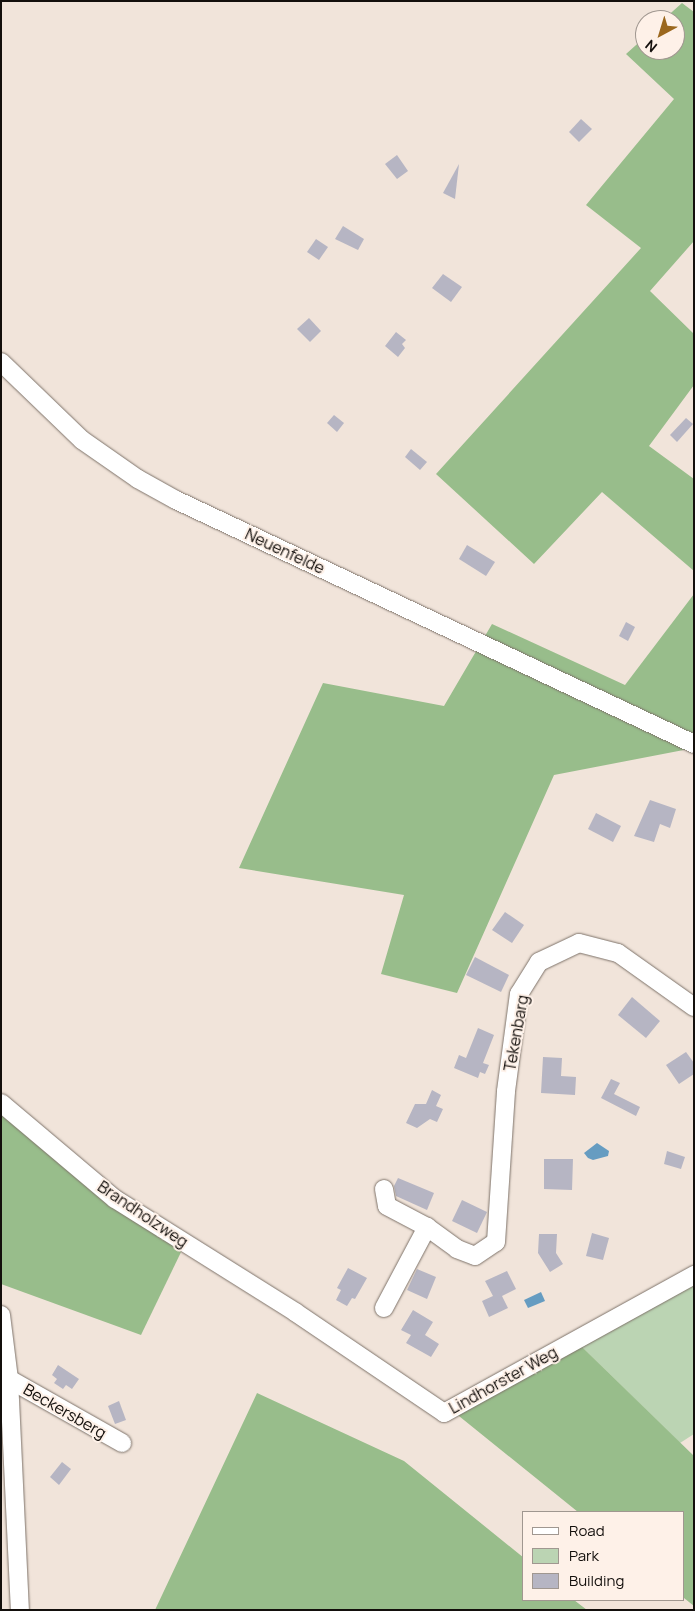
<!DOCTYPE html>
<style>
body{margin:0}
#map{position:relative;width:695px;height:1611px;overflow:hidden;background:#f1e4da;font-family:Manrope,sans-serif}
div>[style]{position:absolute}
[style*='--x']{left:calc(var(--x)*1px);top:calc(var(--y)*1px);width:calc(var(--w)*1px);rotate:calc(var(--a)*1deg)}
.green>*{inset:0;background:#bbd4b3}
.forest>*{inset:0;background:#98bd8b}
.water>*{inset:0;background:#669cc1}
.building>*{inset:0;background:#b6b5c3}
.roads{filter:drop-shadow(0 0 1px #7e736a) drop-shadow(0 0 1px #7e736a)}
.minor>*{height:18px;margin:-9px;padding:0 9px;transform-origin:9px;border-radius:9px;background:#fff}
span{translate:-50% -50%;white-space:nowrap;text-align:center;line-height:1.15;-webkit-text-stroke:4px #fef1e8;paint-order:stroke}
.street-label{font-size:16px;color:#130f0c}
.frame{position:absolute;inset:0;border:2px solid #130f0c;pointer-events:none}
.legend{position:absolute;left:522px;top:1511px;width:162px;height:90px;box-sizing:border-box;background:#fef1e8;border:1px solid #a09790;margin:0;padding:6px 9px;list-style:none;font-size:15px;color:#130f0c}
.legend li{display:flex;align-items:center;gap:10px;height:25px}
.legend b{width:25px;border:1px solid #a09790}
.north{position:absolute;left:635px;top:10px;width:50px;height:50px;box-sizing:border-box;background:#fef1e8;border:1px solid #a09790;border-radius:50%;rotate:219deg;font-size:14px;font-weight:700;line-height:20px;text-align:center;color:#130f0c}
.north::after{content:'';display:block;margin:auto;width:18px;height:22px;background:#9b671d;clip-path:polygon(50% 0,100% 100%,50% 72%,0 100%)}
</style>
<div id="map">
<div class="green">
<i style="clip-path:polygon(694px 1284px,694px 1434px,680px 1443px,580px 1345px)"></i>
</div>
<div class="forest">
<i style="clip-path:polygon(682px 3px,694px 12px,694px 241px,650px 291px,694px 334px,694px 385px,649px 446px,694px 479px,694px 571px,602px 492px,534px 564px,436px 474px,641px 248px,586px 205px,674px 99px,626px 54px,645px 37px,645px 50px,675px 50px,675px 20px,663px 20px)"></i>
<i style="clip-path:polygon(694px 594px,694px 748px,554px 775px,457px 993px,381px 974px,404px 895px,239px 868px,323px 683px,444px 706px,492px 624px,625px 685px)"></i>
<i style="clip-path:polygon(1px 1114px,183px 1248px,141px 1335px,1px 1284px)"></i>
<i style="clip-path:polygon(580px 1345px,694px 1456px,694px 1606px,684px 1598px,684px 1512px,578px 1512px,454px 1412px)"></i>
<i style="clip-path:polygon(257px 1393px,404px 1461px,524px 1558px,524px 1600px,574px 1600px,587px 1610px,155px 1610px)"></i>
</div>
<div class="water">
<i style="clip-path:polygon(597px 1143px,609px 1151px,608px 1156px,593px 1160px,588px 1158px,584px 1153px)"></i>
<i style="clip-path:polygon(541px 1292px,545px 1301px,528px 1308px,524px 1300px)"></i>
</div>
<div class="building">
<i style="clip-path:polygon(581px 119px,592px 129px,579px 142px,569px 132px)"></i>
<i style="clip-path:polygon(397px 155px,408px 171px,397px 179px,385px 164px)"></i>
<i style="clip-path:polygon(459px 164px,455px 199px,443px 193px)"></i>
<i style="clip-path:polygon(343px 226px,364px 239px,358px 250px,335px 239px)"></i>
<i style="clip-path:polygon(316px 239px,328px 247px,319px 260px,307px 252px)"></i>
<i style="clip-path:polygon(443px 274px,462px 287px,451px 302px,432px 288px)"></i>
<i style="clip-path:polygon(309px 318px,321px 331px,310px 342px,297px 329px)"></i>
<i style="clip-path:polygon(396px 332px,406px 340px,402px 344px,405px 348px,398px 357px,385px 346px)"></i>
<i style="clip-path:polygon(334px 415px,344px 423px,337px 432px,327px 423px)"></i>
<i style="clip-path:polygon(686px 418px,693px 424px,677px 442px,670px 435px)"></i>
<i style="clip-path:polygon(411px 449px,427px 462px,420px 470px,405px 457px)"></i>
<i style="clip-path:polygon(467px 545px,495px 562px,486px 576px,459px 559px)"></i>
<i style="clip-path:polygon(626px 622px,635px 627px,628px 641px,619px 636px)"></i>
<i style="clip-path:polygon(650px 800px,676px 809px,670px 828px,660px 824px,654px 842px,634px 836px)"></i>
<i style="clip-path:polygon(596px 813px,621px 826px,613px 842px,588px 829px)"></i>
<i style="clip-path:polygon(505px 912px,524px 925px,512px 943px,492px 930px)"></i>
<i style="clip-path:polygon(475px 957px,509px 975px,501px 992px,466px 975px)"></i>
<i style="clip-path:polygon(632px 997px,660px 1021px,646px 1038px,618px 1015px)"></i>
<i style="clip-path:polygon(478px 1028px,494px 1035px,483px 1063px,489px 1065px,485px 1074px,480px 1072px,478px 1078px,454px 1068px,459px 1055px,466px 1058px)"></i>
<i style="clip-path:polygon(686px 1052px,694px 1063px,694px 1074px,679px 1084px,666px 1065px)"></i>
<i style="clip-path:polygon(543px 1057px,562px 1058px,561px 1076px,576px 1077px,575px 1095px,541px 1093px)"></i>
<i style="clip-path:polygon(611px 1079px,620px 1083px,614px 1094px,640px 1107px,636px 1116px,601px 1098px)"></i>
<i style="clip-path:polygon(432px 1090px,441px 1095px,436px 1106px,443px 1109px,437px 1122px,430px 1119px,417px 1128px,406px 1123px,415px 1104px,426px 1104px)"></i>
<i style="clip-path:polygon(667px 1151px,685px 1157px,681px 1169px,664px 1164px)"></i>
<i style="clip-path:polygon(544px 1159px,573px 1159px,572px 1190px,544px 1189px)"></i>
<i style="clip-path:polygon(398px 1178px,434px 1193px,427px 1210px,396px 1196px,394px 1186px)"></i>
<i style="clip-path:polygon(462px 1200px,487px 1212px,477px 1233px,452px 1221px)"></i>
<i style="clip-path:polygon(592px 1233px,609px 1238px,603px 1260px,586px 1256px)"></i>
<i style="clip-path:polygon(539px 1234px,557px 1234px,556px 1253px,563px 1264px,550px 1272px,538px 1253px)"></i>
<i style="clip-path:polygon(348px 1268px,367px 1278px,355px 1299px,352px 1298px,347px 1306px,336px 1300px,341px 1290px,337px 1288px)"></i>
<i style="clip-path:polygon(417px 1269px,436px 1277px,427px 1299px,407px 1290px)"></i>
<i style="clip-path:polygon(507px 1271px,516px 1289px,502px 1296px,508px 1308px,489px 1317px,482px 1301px,493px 1296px,485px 1281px)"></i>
<i style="clip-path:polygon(413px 1310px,433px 1322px,425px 1335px,439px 1344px,431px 1357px,406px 1343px,411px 1335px,401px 1330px)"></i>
<i style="clip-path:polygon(58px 1365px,79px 1379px,72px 1389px,66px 1385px,63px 1389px,54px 1383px,57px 1379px,52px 1375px)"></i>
<i style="clip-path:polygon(119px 1401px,126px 1420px,115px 1424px,108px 1406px)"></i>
<i style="clip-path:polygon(62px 1462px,71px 1469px,59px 1485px,50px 1477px)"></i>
</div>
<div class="roads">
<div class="minor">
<i style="--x:1;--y:362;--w:112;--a:43.9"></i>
<i style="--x:82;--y:440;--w:68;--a:34.9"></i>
<i style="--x:138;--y:479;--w:43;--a:28.9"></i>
<i style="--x:176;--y:500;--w:573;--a:25.22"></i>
<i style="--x:1;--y:1103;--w:149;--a:40.1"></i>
<i style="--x:115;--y:1199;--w:213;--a:32.1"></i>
<i style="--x:295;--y:1312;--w:180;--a:34.1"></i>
<i style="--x:444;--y:1413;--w:286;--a:-28.9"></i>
<i style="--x:384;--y:1189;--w:17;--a:80"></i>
<i style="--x:387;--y:1206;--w:45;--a:27.7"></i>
<i style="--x:427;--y:1227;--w:37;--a:36"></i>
<i style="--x:457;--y:1249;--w:19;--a:21"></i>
<i style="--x:475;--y:1256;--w:25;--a:-34"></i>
<i style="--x:496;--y:1242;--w:151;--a:-86.2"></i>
<i style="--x:506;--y:1091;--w:98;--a:-82.4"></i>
<i style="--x:519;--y:994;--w:38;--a:-58"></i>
<i style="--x:539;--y:962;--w:44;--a:-25.4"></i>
<i style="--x:579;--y:943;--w:40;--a:14.4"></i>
<i style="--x:618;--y:953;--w:93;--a:35.4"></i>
<i style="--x:384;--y:1308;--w:92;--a:-62"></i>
<i style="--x:1;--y:1315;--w:64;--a:82.9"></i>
<i style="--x:9;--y:1379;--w:231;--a:87.3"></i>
<i style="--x:9;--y:1379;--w:130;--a:29.5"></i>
</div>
</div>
<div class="street-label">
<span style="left:285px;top:551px;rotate:25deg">Neuenfelde</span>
<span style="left:516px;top:1033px;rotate:-80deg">Tekenbarg</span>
<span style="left:143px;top:1214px;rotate:34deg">Brandholzweg</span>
<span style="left:503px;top:1380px;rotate:-29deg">Lindhorster Weg</span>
<span style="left:65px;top:1411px;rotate:30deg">Beckersberg</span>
</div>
<div class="frame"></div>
<ul class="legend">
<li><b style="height:6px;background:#fff"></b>Road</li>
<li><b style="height:14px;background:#bbd4b3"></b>Park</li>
<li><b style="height:14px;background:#b6b5c3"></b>Building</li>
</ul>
<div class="north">N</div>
</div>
